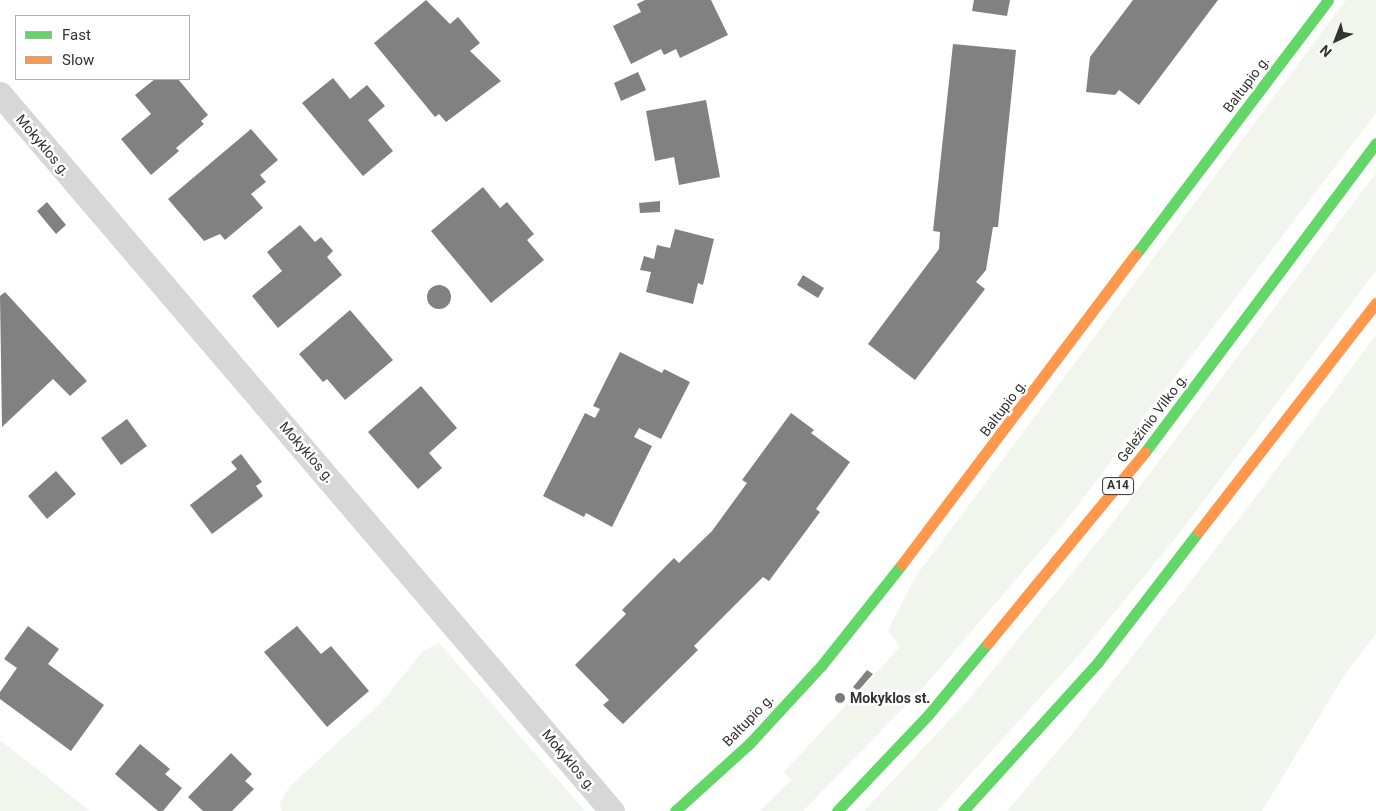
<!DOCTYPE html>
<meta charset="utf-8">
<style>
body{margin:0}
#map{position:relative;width:1376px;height:811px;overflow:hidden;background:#fff;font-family:Roboto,sans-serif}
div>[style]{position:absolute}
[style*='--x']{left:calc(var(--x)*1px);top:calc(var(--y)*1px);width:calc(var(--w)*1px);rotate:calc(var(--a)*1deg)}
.green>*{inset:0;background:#f1f5ed}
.building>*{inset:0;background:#818181}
.round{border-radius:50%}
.street>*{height:25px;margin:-12.5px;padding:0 12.5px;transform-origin:12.5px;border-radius:12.5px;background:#d7d7d7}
.fast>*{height:11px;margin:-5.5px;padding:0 5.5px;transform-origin:5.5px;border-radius:5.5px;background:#63d668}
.slow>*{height:11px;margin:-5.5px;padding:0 5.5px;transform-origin:5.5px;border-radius:5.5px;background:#ff974d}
.dots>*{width:14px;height:14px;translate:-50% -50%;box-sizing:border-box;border:2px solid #fff;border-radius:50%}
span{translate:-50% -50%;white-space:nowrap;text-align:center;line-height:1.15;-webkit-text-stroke:5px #fff;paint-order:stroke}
.shield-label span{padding:1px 4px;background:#fff;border:1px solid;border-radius:4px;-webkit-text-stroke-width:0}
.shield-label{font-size:12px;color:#333;font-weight:700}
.street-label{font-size:14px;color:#333}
.poi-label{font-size:14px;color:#333;font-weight:700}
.left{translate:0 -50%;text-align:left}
.legend{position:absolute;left:15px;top:15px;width:175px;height:65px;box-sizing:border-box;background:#fff;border:1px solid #adadad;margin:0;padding:6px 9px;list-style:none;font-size:15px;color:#333}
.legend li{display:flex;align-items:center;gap:10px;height:25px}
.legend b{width:25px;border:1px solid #adadad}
.north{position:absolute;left:1311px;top:15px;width:50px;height:50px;-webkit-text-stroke:4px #fff;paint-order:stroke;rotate:223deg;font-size:14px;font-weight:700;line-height:20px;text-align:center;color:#333}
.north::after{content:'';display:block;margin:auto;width:18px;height:22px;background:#333;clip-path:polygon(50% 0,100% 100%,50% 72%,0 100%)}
</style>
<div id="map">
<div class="green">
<i style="clip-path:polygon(1346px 0,1376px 0,1376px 113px,1061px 527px,923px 688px,803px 811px,760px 811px,791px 780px,784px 772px,900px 647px,888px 630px,916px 576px)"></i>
<i style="clip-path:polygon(1376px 173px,1376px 270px,1182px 530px,1085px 648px,937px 811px,864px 811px,970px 698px,1107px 530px)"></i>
<i style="clip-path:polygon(1376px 335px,1376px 634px,1345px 674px,1262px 811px,1007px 811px,1072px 734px,1242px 515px)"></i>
<i style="clip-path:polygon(439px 643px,585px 811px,281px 811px,280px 802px,290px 786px,381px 703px,423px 651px)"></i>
<i style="clip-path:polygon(0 740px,90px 811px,0 811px)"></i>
</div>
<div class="building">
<i style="clip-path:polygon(426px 0,450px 24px,458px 17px,480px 43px,470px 51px,501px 81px,446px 122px,439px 114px,435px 117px,374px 43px)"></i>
<i style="clip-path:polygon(645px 0,711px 0,728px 35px,680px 58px,676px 49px,664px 55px,661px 49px,631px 64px,613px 26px,641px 12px,637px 4px)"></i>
<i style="clip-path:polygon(974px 0,1010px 0,1007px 16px,972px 11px)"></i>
<i style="clip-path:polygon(1133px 0,1218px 0,1139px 105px,1119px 90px,1115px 95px,1086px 92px,1090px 57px)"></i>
<i style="clip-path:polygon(953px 44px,1016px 50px,998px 227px,993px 227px,986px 270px,976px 282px,985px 289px,915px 380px,868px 344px,939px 249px,940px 232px,933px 231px)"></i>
<i style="clip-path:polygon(638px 72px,646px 90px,621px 101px,614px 83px)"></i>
<i style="clip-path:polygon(333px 78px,350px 99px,367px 85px,385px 106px,368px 120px,393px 151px,363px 176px,302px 103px)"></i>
<i style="clip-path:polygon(155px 79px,178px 79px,208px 115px,201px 121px,204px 124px,176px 148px,179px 151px,151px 175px,121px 139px,151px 114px,135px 95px)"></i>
<i style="clip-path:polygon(706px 100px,720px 177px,679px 185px,674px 157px,655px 161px,646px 111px)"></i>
<i style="clip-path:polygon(251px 129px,278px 160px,260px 175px,266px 182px,251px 194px,263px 208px,225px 240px,220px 234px,204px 241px,168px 199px)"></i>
<i style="clip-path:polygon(483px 187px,500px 208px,507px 202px,534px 234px,527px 240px,544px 260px,491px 303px,431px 231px)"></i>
<i style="clip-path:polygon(660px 201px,660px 212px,640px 213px,639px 203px)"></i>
<i style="clip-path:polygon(47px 202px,66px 225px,56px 234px,37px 211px)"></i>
<i style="clip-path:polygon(300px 225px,315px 242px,321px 237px,333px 251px,327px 257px,342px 275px,278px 328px,252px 296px,282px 271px,267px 252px)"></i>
<i style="clip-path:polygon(675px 229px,714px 239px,703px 285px,698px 283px,693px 304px,646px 292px,651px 272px,640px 270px,644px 256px,654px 259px,657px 245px,670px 248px)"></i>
<i style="clip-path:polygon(803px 275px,824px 288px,818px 298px,797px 285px)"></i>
<i class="round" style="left:427px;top:285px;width:24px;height:24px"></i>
<i style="clip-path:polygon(5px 292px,87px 381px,70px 396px,53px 379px,2px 427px,0 296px)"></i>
<i style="clip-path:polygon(350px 310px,393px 360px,345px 400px,327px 379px,323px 382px,299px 354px)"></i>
<i style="clip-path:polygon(620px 352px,662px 373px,664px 369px,690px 382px,661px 439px,639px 428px,634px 437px,652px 446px,612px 527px,586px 513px,584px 517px,543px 496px,585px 413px,595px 418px,600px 409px,593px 406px)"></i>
<i style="clip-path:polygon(421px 386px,457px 428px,429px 453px,442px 468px,418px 489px,368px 432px)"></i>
<i style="clip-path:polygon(791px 413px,814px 430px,811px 433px,850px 462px,816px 509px,820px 512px,769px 581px,763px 577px,694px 646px,698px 650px,623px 724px,603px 705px,609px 700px,575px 665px,626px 614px,622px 610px,674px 558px,679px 563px,712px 531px,747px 483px,742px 480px)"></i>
<i style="clip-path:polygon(127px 419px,147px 446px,121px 465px,101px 438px)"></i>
<i style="clip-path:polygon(241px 454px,262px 482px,256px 486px,263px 496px,212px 534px,190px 505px,237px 469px,231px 462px)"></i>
<i style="clip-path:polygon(56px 471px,76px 494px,47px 519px,28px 496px)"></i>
<i style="clip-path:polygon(28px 626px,59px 649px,48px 664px,104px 705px,71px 751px,0 699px,0 692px,17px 668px,4px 659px)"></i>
<i style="clip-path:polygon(297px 626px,321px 654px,331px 646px,369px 691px,327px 727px,264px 652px)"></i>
<i style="clip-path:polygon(867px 670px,873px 674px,858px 691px,853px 687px)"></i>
<i style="clip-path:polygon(140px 744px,170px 769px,165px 774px,182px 788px,163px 811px,158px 811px,115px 774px)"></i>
<i style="clip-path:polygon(231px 753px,252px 774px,245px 781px,254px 789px,232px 811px,203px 811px,188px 797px)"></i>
</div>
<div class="street">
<i style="--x:0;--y:94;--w:943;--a:49.52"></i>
</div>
<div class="fast">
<i style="--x:1136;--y:254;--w:318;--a:-52.9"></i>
<i style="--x:1145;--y:452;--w:386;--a:-53.2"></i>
<i style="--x:675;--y:811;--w:100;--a:-42.2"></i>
<i style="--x:749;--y:744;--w:106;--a:-47.3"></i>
<i style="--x:821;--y:666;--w:130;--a:-51.5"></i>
<i style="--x:837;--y:811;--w:132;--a:-46.5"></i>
<i style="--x:928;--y:715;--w:94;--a:-50.2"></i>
<i style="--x:963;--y:811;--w:201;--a:-47.8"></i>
<i style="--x:1098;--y:662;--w:165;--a:-52.4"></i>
</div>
<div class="slow">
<i style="--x:1199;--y:531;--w:289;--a:-52.2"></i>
<i style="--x:902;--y:564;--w:388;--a:-53"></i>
<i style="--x:988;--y:643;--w:247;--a:-50.6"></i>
</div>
<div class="dots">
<i style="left:840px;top:698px;background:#7a7a7a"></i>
</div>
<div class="shield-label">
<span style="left:1118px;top:486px">A14</span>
</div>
<div class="street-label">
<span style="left:1246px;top:84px;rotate:-53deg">Baltupio g.</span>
<span style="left:43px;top:145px;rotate:50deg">Mokyklos g.</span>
<span style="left:1003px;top:408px;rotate:-53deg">Baltupio g.</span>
<span style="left:1152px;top:418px;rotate:-53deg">Geležinio Vilko g.</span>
<span style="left:307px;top:452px;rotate:49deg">Mokyklos g.</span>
<span style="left:748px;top:720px;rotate:-46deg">Baltupio g.</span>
<span style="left:569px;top:760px;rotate:50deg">Mokyklos g.</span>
</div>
<div class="poi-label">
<span class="left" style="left:850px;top:698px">Mokyklos st.</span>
</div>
<ul class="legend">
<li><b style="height:6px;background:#63d668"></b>Fast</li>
<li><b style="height:6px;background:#ff974d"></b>Slow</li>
</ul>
<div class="north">N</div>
</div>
